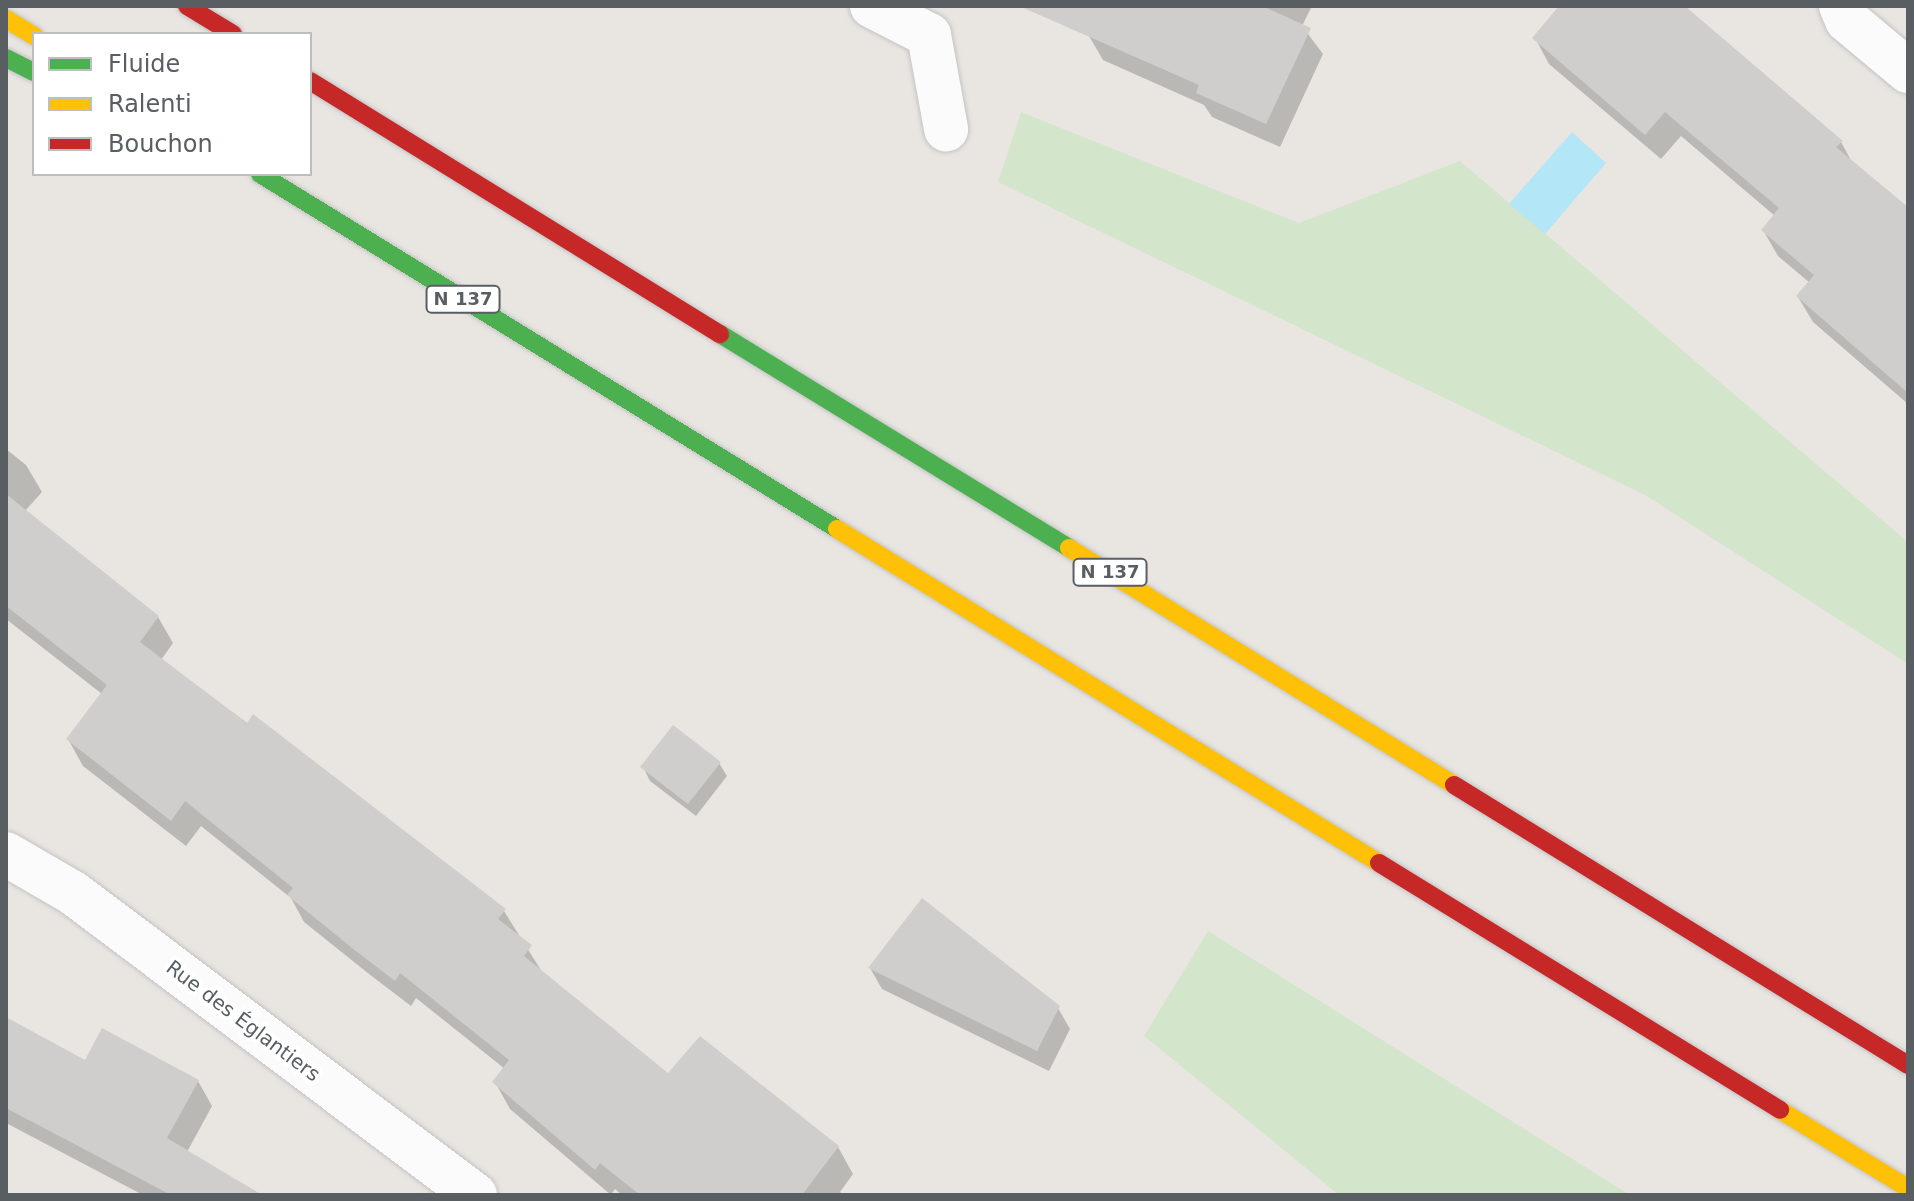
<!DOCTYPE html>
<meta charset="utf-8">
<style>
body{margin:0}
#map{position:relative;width:1914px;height:1201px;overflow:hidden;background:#e9e6e2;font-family:"DejaVu Sans",sans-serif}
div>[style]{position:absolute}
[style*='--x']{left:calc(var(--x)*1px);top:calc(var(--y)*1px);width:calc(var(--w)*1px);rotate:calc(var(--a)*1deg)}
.green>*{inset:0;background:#d3e6cb}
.water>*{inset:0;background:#b3e6f6}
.shadow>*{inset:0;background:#0003}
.building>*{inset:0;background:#d0cecc}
.roads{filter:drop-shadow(0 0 2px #c4c4c3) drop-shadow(0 0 2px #c4c4c3)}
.street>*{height:44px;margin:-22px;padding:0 22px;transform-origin:22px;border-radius:22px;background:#fcfbfb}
.fast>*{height:18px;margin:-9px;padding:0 9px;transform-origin:9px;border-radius:9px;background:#4caf50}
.slow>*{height:18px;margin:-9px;padding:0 9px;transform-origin:9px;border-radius:9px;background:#ffc107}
.jam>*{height:18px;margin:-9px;padding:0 9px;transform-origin:9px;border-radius:9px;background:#c62828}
span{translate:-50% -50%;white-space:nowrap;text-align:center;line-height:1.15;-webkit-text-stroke:8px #fff;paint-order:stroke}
.shield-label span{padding:2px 6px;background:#fff;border:2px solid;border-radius:6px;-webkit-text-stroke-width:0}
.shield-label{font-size:18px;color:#585e61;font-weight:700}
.street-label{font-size:20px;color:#585e61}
.frame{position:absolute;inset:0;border:8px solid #585e61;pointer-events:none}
.legend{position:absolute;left:32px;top:32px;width:280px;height:144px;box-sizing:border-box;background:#fff;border:2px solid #bcbfc0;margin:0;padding:10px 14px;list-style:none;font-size:24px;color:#585e61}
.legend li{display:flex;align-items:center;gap:16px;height:40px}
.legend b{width:40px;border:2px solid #bcbfc0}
</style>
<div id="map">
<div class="green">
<i style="clip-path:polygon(1021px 112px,1299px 223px,1460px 161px,1908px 542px,1908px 664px,1645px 495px,998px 182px)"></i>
<i style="clip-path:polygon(1208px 931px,1630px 1195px,1339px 1195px,1144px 1036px)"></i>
</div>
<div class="water">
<i style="clip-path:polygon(1572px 132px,1606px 163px,1545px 234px,1509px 204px)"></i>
</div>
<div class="shadow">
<i style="clip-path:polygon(1103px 6px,1312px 6px,1302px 26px,1323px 54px,1280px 147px,1212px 117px,1204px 105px,1103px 60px,1089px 36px)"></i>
<i style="clip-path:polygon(1562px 6px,1682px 6px,1841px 142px,1908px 265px,1908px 404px,1813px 322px,1798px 297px,1810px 283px,1778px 256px,1763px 230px,1775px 216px,1681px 136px,1661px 159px,1549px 64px,1535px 38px)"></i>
<i style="clip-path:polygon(6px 449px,26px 465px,42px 492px,25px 511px,158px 617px,173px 643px,161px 660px,504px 911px,544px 975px,669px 1076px,700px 1039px,838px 1147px,853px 1174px,840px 1192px,844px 1195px,622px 1195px,615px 1189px,611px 1195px,510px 1109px,495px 1082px,505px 1069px,416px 998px,411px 1006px,369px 974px,304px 922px,291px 898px,201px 826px,186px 846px,83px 766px,68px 739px,102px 694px,6px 619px)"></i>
<i style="clip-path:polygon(719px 763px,727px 776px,696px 816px,650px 781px,643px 767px)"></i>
<i style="clip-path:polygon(870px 968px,1058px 1008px,1070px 1029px,1049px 1071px,882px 989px)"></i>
<i style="clip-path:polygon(6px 1019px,86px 1063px,198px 1081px,212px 1106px,187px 1152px,262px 1195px,143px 1195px,6px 1123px)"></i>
</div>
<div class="building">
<i style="clip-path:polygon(1019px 6px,1262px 6px,1311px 28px,1266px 124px,1196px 93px,1199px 85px)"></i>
<i style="clip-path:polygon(1559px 6px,1685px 6px,1843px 141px,1836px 147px,1908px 207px,1908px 393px,1796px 296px,1814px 275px,1761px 230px,1779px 208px,1665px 112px,1645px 135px,1532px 38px)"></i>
<i style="clip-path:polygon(6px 494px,159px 616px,140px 642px,247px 723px,253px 714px,506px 909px,498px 919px,532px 945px,524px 956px,668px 1073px,700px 1036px,839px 1146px,802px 1195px,640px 1195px,600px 1163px,595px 1170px,492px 1082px,509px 1060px,400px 973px,395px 981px,352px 948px,287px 895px,293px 888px,185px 801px,171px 821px,66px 739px,107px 685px,6px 606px)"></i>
<i style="clip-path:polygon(673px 725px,721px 762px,688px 804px,640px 767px)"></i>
<i style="clip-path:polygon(922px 898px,1060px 1006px,1037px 1051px,868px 968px)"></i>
<i style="clip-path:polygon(6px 1017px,85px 1060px,102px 1028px,199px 1080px,167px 1138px,262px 1195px,171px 1195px,6px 1108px)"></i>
</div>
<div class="roads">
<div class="street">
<i style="--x:872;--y:6;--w:64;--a:27"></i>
<i style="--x:929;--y:35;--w:96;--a:79.7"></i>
<i style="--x:1841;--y:6;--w:15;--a:67"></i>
<i style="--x:1847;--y:20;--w:80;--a:39.9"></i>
<i style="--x:6;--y:854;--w:78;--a:30.2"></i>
<i style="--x:73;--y:893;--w:503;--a:36.92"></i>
</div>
<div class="fast">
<i style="--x:6;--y:58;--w:31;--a:27"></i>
<i style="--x:260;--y:174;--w:677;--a:31.6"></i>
<i style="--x:720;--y:334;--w:409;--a:31.5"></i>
</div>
<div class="slow">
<i style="--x:6;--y:19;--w:33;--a:31"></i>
<i style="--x:837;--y:529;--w:637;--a:31.64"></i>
<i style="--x:1069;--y:548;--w:452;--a:31.6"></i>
<i style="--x:1780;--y:1110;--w:150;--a:31.4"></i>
</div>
<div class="jam">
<i style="--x:187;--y:6;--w:54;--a:31.3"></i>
<i style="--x:310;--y:81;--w:482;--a:31.7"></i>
<i style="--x:1454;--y:785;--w:533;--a:31.66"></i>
<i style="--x:1379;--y:863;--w:471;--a:31.6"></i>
</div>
</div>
<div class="shield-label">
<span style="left:463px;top:299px">N 137</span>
<span style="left:1110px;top:572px">N 137</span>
</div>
<div class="street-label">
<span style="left:243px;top:1021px;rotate:37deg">Rue des Églantiers</span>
</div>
<div class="frame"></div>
<ul class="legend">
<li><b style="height:10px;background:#4caf50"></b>Fluide</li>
<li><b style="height:10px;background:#ffc107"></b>Ralenti</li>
<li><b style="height:10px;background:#c62828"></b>Bouchon</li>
</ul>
</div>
